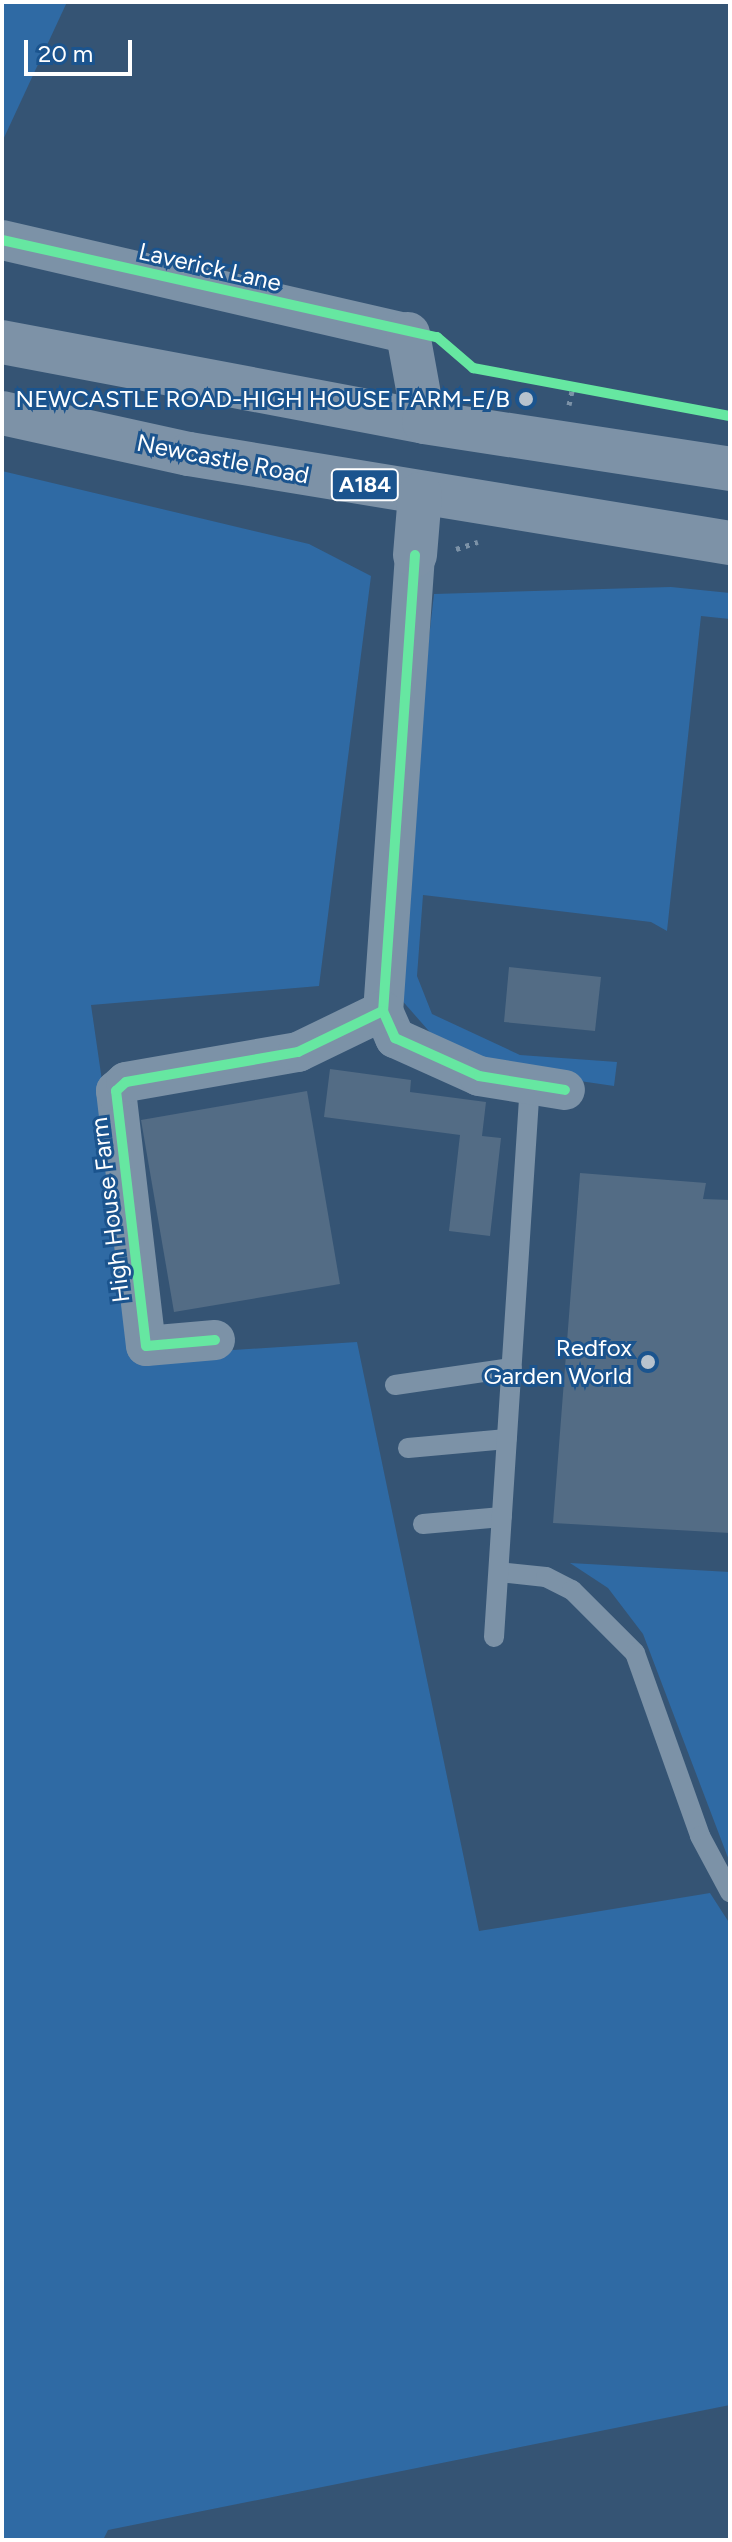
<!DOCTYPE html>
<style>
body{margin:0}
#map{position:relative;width:732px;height:2542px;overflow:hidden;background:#355474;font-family:Figtree,sans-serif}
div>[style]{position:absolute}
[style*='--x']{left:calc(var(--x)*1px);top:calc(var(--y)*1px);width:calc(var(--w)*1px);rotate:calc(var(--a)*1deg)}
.green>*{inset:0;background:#2f6aa4}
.building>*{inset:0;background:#536c85}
.path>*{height:5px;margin-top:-2.5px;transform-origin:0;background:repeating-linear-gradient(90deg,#7c92a7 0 4px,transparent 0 10px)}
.lane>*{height:20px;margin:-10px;padding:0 10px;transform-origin:10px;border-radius:10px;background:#7c92a7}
.street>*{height:40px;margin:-20px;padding:0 20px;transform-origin:20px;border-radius:20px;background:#7c92a7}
.highway>*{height:44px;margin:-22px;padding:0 22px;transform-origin:22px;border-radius:22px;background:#7d92a7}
.cycleway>*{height:10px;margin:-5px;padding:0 5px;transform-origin:5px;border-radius:5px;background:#66e7a1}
.dots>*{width:22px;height:22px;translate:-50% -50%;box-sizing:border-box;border:4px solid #1b548e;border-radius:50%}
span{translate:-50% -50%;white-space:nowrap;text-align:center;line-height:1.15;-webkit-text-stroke:6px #1b548e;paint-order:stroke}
.shield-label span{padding:2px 6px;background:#1b548e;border:2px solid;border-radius:6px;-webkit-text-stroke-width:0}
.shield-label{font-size:22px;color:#fff;font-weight:700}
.street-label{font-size:24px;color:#fff}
.poi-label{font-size:24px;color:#fff}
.right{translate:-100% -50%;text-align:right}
.frame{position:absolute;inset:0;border:4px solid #fff;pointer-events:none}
.scale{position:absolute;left:24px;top:40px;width:108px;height:36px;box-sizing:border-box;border:4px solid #fff;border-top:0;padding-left:10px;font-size:24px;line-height:28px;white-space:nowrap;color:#fff;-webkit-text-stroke:6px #1b548e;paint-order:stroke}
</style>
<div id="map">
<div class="green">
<i style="clip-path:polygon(2px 2px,67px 2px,2px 142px)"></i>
<i style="clip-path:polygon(2px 471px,309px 544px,371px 576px,319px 986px,91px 1005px,142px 1356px,357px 1342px,479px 1931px,710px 1893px,730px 1924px,730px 2405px,108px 2530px,103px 2540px,2px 2540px)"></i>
<i style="clip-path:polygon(671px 587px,730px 593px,730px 619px,701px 616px,667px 931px,651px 922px,423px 895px,417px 976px,432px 1014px,520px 1055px,617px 1062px,614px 1086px,525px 1073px,435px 1038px,399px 997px,393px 956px,434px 594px)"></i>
<i style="clip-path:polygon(570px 1563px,730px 1572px,730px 1863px,643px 1634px,608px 1588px)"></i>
</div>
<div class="building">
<i style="clip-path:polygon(509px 967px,601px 977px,595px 1031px,504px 1022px)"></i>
<i style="clip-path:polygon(330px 1069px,411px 1080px,410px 1092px,486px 1102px,482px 1136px,501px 1138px,490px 1236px,449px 1231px,460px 1135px,324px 1117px)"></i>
<i style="clip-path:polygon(307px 1091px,340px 1284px,174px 1312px,141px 1120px)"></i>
<i style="clip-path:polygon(580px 1173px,706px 1183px,703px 1199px,730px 1200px,730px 1533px,553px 1523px)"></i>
</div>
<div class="path">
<i style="--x:569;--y:405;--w:19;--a:-78"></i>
<i style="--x:456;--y:549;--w:23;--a:-18"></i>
</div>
<div class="lane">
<i style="--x:395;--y:1385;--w:118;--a:-8.3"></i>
<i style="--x:408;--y:1448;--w:99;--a:-5.2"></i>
<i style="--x:423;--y:1524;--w:79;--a:-5.1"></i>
<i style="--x:499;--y:1572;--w:47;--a:6.1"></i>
<i style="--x:546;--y:1577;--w:29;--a:27"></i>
<i style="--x:572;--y:1590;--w:89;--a:45"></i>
<i style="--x:635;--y:1653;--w:194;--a:70.4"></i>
<i style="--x:700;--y:1836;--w:64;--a:61.8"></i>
<i style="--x:494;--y:1637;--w:554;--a:-86.28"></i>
</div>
<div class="street">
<i style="--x:2;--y:240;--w:417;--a:13"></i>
<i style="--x:415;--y:555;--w:457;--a:94"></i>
<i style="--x:383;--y:1011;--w:30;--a:66"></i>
<i style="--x:395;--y:1038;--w:92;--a:24.3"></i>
<i style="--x:479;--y:1076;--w:87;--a:9.2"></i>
<i style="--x:215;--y:1340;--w:69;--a:175"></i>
<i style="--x:146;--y:1346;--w:257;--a:-96.7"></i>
<i style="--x:116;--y:1091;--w:13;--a:-42"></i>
<i style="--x:126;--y:1082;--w:175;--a:-9.9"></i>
<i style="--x:298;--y:1052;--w:94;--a:-25.8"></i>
</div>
<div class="highway">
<i style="--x:408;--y:334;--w:89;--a:79.7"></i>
<i style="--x:2;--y:342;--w:430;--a:10.7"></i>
<i style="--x:424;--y:422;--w:310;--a:8.7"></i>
<i style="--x:2;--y:413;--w:191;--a:12.4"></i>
<i style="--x:189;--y:454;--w:548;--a:9.34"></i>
<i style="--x:415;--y:555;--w:61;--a:-85.3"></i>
</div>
<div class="cycleway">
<i style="--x:2;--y:240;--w:446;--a:12.6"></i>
<i style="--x:437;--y:337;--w:48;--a:40.7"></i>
<i style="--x:473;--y:368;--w:261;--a:10.6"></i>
<i style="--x:415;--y:555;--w:457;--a:94"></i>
<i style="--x:383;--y:1011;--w:30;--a:66"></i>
<i style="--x:395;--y:1038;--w:92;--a:24.3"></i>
<i style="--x:479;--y:1076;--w:87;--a:9.2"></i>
<i style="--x:215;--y:1340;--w:69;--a:175"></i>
<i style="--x:146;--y:1346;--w:257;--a:-96.7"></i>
<i style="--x:116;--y:1091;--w:13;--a:-42"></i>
<i style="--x:126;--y:1082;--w:175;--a:-9.9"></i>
<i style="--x:298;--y:1052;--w:94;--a:-25.8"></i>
</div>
<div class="dots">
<i style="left:526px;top:399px;background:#b8c3ce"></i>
<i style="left:648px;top:1362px;background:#b8c3ce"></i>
</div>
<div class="shield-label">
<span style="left:365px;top:485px">A184</span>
</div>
<div class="street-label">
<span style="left:210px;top:267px;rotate:13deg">Laverick Lane</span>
<span style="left:223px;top:459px;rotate:11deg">Newcastle Road</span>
<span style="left:110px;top:1210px;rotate:-97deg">High House Farm</span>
</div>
<div class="poi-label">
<span class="right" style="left:510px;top:399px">NEWCASTLE ROAD-HIGH HOUSE FARM-E/B</span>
<span class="right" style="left:632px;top:1362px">Redfox<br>Garden World</span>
</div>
<div class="frame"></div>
<div class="scale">20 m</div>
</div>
